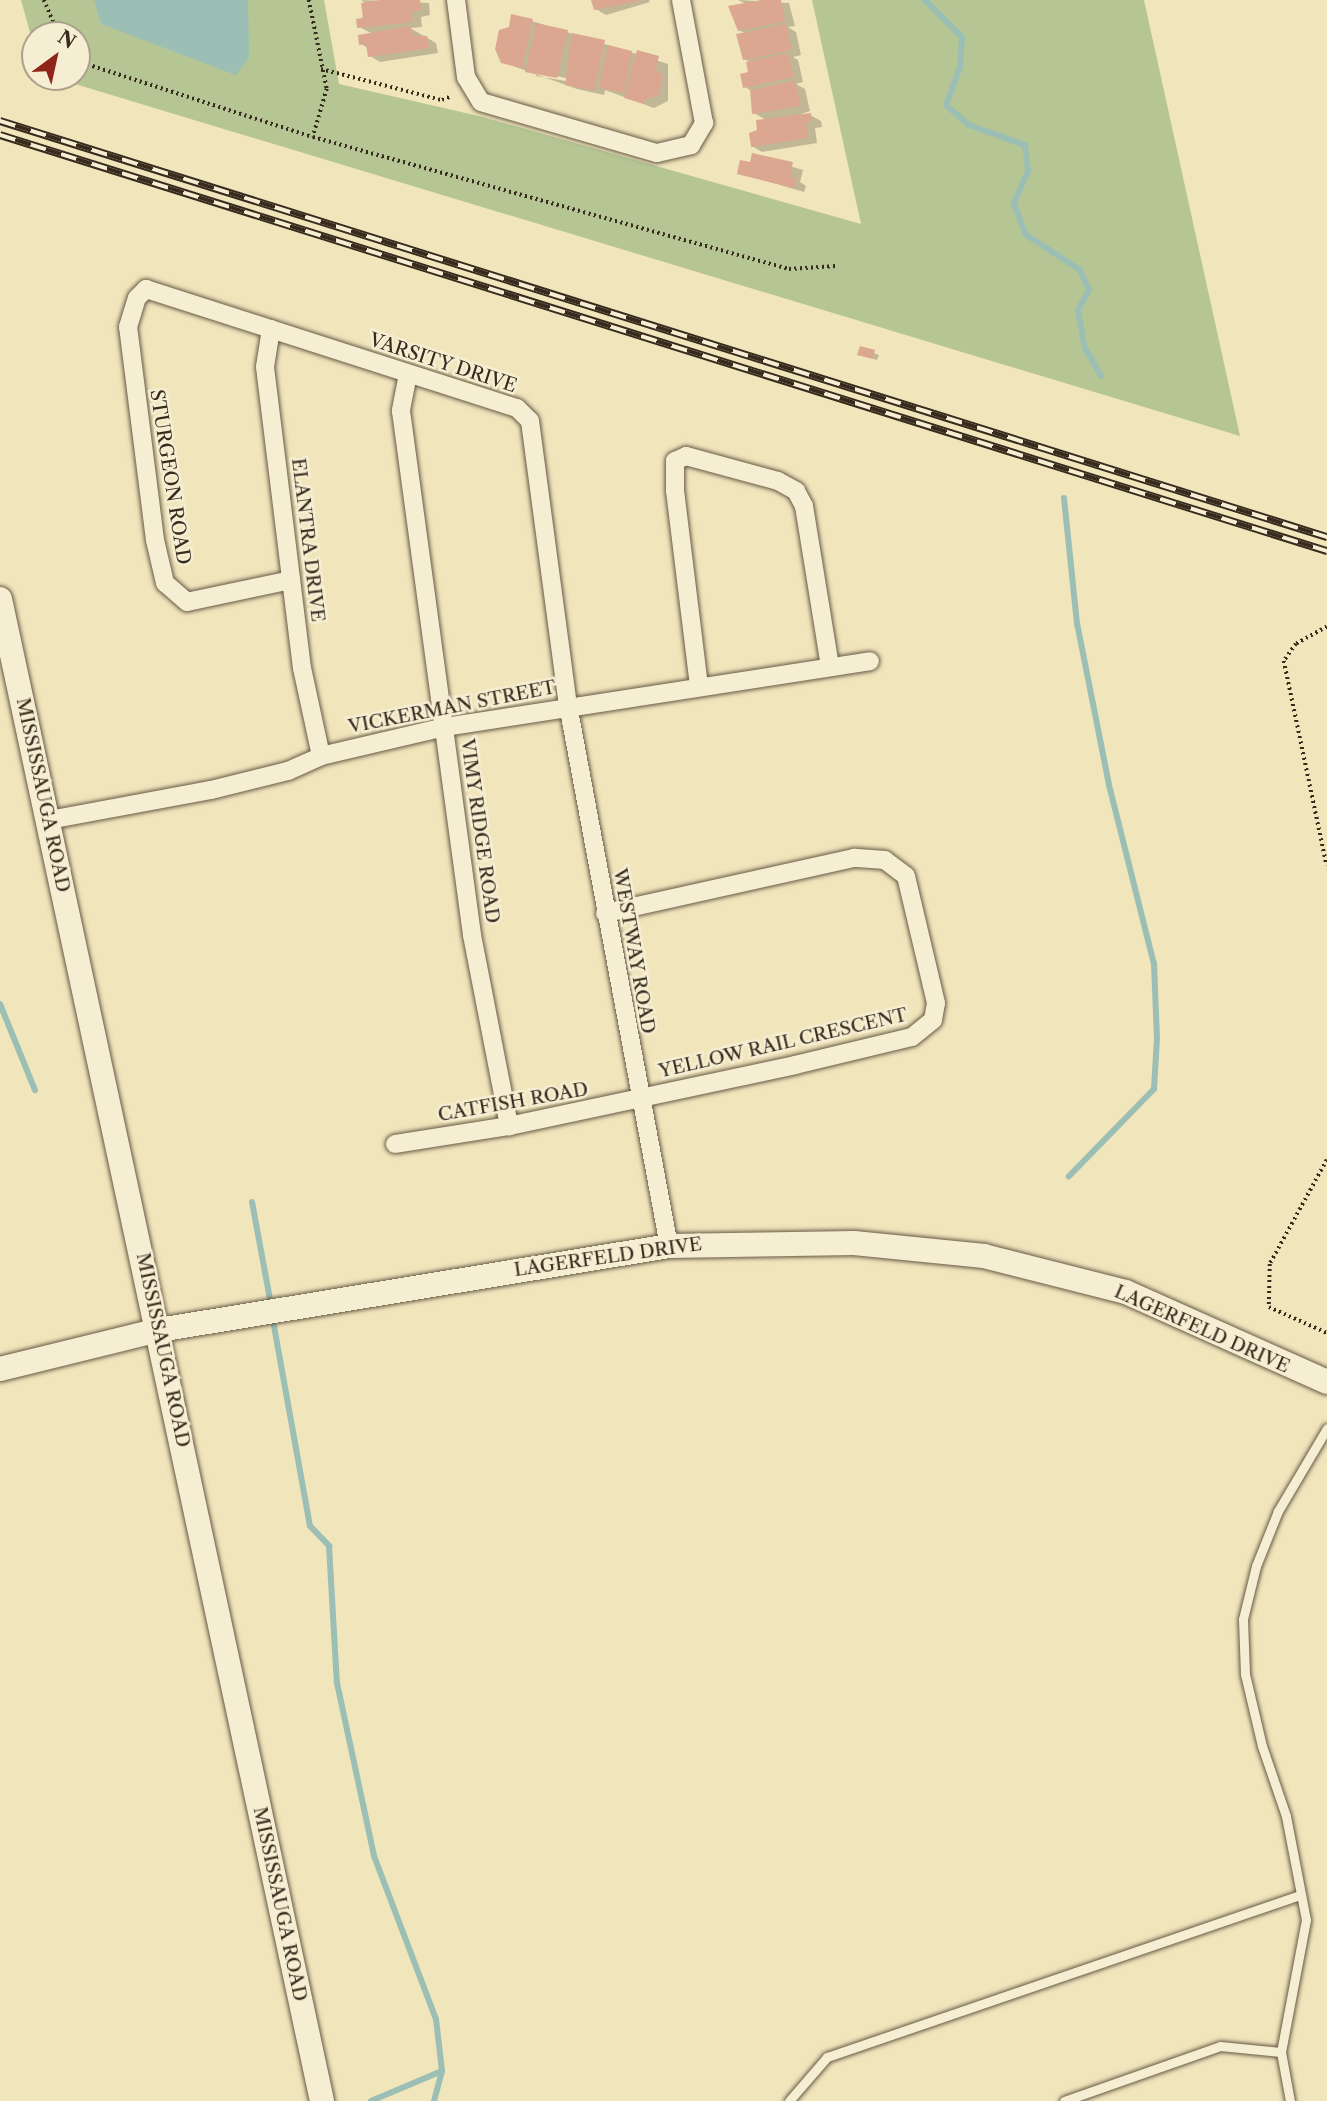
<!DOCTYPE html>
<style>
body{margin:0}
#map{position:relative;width:1327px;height:2101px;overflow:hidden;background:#f1e5bc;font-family:"Libre Caslon Text",serif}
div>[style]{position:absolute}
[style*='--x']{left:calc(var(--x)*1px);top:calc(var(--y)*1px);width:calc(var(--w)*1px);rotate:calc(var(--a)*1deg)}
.green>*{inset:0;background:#b6c594}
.water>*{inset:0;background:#9bbfb4}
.shadow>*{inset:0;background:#0003}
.stream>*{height:6px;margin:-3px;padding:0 3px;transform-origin:3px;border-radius:3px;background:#9bbfb4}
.building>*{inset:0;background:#dca790}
.path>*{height:3.5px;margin-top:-1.75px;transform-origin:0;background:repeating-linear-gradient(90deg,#372b1e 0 2px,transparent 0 5.5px)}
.roads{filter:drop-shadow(0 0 2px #665a46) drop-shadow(0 0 2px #665a46)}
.lane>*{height:9px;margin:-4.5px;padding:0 4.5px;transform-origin:4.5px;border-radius:4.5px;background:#f6eed3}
.street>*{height:18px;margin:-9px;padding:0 9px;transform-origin:9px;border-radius:9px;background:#f6eed3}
.secondary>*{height:24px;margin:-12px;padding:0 12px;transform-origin:12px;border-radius:12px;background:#f6eed3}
.rail>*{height:8px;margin-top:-4px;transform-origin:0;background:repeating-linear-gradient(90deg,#f6eed3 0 16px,#372b1e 0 32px);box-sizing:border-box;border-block:2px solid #372b1e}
span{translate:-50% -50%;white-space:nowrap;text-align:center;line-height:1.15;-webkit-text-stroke:5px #f6eed3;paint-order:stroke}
.street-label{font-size:19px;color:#372b1e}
.north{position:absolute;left:21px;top:21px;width:70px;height:70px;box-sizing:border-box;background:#f6eed3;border:2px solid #aaa08b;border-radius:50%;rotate:33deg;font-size:19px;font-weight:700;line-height:28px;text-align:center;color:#372b1e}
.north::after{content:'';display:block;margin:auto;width:24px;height:32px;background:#8f2418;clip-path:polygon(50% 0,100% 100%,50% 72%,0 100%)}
</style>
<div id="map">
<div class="green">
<i style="clip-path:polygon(21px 0,324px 0,339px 84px,483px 117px,861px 224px,812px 0,1144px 0,1240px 436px,52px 77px,77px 77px,77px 35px,35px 35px,35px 50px)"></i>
</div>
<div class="water">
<i style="clip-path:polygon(94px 0,248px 0,249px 57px,236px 75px,101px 24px)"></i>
</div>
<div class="shadow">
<i style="clip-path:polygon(361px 0,429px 3px,430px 15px,421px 17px,422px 27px,410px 28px,436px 43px,438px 53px,380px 62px,370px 56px,368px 48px,361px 44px,373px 34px,359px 27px,367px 4px)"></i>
<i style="clip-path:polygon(593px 0,649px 0,650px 2px,606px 15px,596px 9px)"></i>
<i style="clip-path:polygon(738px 0,789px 3px,795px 26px,788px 27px,796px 32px,801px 55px,793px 57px,798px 60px,803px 82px,796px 84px,805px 89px,810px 111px,793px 117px,810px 115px,821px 121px,822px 127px,815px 128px,817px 143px,762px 152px,752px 146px,766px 120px,754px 113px,752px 91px,745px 87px,752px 63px,744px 59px,746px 34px,739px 30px,746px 4px)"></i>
<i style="clip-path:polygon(evenodd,532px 21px,668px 64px,668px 101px,654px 108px,605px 90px,604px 95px,577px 89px,502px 62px,532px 21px,536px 72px,566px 78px,566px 81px,536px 76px,536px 72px)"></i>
<i style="clip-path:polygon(753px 155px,803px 170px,800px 182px,806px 186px,804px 192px,739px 173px,751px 164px)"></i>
<i style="clip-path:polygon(861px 348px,879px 355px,877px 360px,864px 356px)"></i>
</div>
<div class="stream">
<i style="--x:925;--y:0;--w:52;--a:45"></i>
<i style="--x:962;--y:37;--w:30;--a:94"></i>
<i style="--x:960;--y:67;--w:40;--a:110.2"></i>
<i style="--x:946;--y:105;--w:30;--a:41"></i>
<i style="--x:969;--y:125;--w:59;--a:19.7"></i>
<i style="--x:1025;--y:145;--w:26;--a:83"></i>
<i style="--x:1028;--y:171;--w:35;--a:114"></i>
<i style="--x:1014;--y:203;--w:33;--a:70"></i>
<i style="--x:1025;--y:234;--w:66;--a:33.2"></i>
<i style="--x:1080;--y:270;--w:22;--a:66"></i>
<i style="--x:1089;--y:290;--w:23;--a:119"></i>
<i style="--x:1078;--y:310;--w:39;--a:80"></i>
<i style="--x:1085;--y:348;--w:32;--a:60"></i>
<i style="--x:1064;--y:498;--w:126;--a:84.1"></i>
<i style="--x:1077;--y:623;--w:165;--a:78.8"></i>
<i style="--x:1109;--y:785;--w:185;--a:75.9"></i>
<i style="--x:1154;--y:964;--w:74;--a:87.7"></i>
<i style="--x:1157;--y:1038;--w:51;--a:93.4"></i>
<i style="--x:1154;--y:1089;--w:122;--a:134.3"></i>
<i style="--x:0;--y:1004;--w:93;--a:67.9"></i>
<i style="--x:252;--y:1202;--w:105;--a:79.5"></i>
<i style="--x:272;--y:1315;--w:214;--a:79.8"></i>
<i style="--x:310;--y:1526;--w:28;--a:46"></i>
<i style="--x:329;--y:1546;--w:137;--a:86.7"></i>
<i style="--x:337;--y:1683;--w:177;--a:77.9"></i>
<i style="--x:374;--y:1856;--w:174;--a:69.2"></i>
<i style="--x:436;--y:2019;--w:52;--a:83.4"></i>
<i style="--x:442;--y:2071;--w:31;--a:105"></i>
<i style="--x:371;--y:2101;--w:77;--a:-22.9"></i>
</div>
<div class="building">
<i style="clip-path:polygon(380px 0,420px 0,421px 10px,411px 12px,413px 22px,357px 28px,356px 19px,363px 18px,361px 3px)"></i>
<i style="clip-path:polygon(591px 0,638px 0,639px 1px,594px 10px)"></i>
<i style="clip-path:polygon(761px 0,781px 0,785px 21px,738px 31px,728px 6px)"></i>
<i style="clip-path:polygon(511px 14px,533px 19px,522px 68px,501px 63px,495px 49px,499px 30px,509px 27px)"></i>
<i style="clip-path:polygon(536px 23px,568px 30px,557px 78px,525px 72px)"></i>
<i style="clip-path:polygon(786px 24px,792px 50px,743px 60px,736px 34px)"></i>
<i style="clip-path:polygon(410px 26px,415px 36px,427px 36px,429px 48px,368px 57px,366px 44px,359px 45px,358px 35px)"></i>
<i style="clip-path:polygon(572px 33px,605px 40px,594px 91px,565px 85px)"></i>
<i style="clip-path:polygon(608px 45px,632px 51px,624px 93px,599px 88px)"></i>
<i style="clip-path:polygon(637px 50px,659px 56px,656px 68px,663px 77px,658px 96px,646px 99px,644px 104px,624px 98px)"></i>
<i style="clip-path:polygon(788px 53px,794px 77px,743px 88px,740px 74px,748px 72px,746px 62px)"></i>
<i style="clip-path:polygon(795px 81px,801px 106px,752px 114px,750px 90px)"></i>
<i style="clip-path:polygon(811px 113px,812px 122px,806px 123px,808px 138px,751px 147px,749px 133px,757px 130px,756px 120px)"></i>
<i style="clip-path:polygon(752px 153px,793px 162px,790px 177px,797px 178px,794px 188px,737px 174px,740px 160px,750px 162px)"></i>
<i style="clip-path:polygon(860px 346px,875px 350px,873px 359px,857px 355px)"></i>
</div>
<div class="path">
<i style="--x:44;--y:0;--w:38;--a:67"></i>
<i style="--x:309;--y:0;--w:91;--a:78.6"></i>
<i style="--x:327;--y:89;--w:50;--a:106.3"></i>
<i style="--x:77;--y:61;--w:248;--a:17.9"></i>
<i style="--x:313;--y:137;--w:494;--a:15.5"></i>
<i style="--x:789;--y:269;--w:47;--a:-3.7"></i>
<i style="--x:321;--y:69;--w:125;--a:14.4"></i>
<i style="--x:442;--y:100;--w:8;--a:-23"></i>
<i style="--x:1327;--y:627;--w:35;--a:151"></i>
<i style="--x:1296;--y:644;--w:21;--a:125"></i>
<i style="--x:1284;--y:661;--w:209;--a:78.2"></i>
<i style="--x:1327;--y:1160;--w:119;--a:118.7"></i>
<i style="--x:1270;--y:1264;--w:43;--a:91.3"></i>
<i style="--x:1269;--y:1307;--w:64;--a:24.1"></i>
</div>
<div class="roads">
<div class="lane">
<i style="--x:789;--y:2101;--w:58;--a:-49.2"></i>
<i style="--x:827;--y:2057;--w:500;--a:-18.9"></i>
<i style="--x:1064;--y:2101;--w:165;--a:-19.4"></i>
<i style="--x:1220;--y:2046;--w:61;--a:5.6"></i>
<i style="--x:1290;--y:2101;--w:50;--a:-100.4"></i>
<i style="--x:1281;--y:2052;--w:134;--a:-79.3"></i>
<i style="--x:1306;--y:1920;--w:106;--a:-100.9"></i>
<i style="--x:1286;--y:1816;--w:74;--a:-108.9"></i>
<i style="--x:1262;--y:1746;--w:74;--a:-103.3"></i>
<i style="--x:1245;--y:1674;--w:55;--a:-92.1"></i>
<i style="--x:1243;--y:1619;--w:55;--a:-76.2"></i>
<i style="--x:1256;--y:1566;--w:59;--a:-68.2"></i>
<i style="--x:1278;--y:1511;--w:96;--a:-59.4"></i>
</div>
<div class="street">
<i style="--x:456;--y:0;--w:78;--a:82.6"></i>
<i style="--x:466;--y:77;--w:29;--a:59"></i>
<i style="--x:481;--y:102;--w:183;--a:16.2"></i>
<i style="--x:657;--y:153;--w:35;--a:-13"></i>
<i style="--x:691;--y:145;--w:26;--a:-59"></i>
<i style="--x:704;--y:123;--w:125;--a:-100.6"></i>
<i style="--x:271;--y:329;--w:38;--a:99"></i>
<i style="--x:265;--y:367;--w:303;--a:83"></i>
<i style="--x:302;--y:668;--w:90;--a:77.8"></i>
<i style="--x:408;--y:374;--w:38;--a:101"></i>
<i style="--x:401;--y:411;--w:529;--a:82.28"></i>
<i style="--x:472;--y:935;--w:195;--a:79"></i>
<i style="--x:291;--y:580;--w:106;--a:168.1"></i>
<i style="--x:187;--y:602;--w:29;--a:-139"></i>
<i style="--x:165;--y:583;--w:44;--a:-103.1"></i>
<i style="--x:155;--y:540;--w:215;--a:-97.2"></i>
<i style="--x:128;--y:327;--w:30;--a:-73"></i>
<i style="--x:137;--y:298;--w:13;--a:-45"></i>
<i style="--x:146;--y:289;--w:390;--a:17.8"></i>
<i style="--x:517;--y:408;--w:18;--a:45"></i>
<i style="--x:530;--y:421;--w:287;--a:82.4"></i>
<i style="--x:568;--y:705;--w:550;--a:79.43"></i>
<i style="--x:699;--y:686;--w:196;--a:-97"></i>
<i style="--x:675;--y:491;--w:30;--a:-90"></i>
<i style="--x:675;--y:461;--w:12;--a:-24"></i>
<i style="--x:686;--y:456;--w:95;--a:15.2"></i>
<i style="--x:778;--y:481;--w:21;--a:29"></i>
<i style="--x:796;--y:491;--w:17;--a:62"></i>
<i style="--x:804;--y:506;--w:163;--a:80.8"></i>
<i style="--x:49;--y:820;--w:165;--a:-10.5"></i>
<i style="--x:211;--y:790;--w:79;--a:-13.9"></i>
<i style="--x:288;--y:771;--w:36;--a:-24"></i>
<i style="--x:321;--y:756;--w:127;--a:-13.2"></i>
<i style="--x:445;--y:727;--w:430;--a:-8.8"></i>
<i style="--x:395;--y:1144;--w:115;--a:-9"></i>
<i style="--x:509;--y:1126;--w:292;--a:-12"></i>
<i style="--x:795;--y:1065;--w:120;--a:-13.5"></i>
<i style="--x:912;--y:1037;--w:27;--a:-39"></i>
<i style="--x:933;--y:1020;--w:17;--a:-80"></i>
<i style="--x:936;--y:1003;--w:130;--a:-103.3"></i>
<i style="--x:906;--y:876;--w:26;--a:-143"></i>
<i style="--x:885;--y:860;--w:31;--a:-176"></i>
<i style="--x:854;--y:858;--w:255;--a:167.5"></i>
</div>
<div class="secondary">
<i style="--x:0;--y:599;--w:1536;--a:77.9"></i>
<i style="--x:0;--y:1369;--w:164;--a:-13.8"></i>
<i style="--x:159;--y:1330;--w:517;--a:-9.35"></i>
<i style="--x:669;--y:1246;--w:185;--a:-0.9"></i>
<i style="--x:854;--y:1243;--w:131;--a:5.7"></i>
<i style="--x:984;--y:1256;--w:146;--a:14.2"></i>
<i style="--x:1126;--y:1292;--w:220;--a:24.1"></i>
</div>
</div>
<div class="rail">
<i style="--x:0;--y:121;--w:1391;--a:17.41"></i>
<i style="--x:0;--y:135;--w:1391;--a:17.41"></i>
</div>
<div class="street-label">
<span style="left:443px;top:363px;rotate:18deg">VARSITY DRIVE</span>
<span style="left:170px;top:477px;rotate:81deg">STURGEON ROAD</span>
<span style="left:308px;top:540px;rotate:83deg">ELANTRA DRIVE</span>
<span style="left:452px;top:707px;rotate:-11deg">VICKERMAN STREET</span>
<span style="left:43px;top:795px;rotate:78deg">MISSISSAUGA ROAD</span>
<span style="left:480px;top:831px;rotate:82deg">VIMY RIDGE ROAD</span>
<span style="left:634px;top:951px;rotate:80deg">WESTWAY ROAD</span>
<span style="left:783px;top:1043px;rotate:-13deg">YELLOW RAIL CRESCENT</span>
<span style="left:513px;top:1102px;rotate:-10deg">CATFISH ROAD</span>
<span style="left:608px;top:1257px;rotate:-8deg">LAGERFELD DRIVE</span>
<span style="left:1202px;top:1329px;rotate:24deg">LAGERFELD DRIVE</span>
<span style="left:163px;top:1350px;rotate:78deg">MISSISSAUGA ROAD</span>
<span style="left:280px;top:1904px;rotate:78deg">MISSISSAUGA ROAD</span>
</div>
<div class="north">N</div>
</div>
